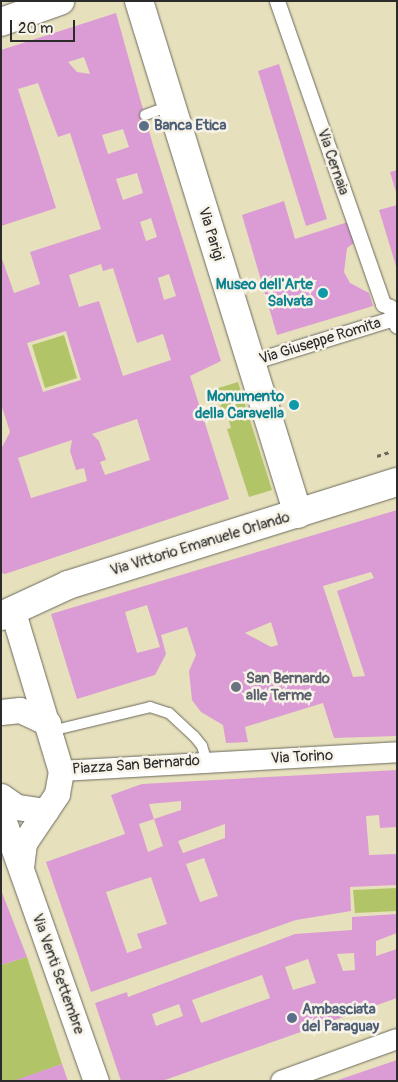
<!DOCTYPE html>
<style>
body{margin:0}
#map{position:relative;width:398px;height:1082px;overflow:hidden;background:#e6e0bc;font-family:Pangolin,sans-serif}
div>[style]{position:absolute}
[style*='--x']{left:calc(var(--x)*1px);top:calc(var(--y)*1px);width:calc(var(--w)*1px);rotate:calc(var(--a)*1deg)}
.green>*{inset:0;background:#b1c568}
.building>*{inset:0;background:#db9cd5}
.path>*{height:3px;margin-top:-1.5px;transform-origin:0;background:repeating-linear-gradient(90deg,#6c6a5e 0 4px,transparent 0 8px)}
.roads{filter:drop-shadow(0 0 1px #6c6a5e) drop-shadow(0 0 1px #6c6a5e)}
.service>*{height:10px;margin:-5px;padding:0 5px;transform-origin:5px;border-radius:5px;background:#fff}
.pedestrian>*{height:15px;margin:-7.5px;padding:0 7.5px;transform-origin:7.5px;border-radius:7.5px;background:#fff}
.minor>*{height:20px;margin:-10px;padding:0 10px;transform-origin:10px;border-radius:10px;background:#fff}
.tertiary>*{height:25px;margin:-12.5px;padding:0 12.5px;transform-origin:12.5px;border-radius:12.5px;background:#fff}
.secondary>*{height:28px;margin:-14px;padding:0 14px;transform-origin:14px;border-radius:14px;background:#fff}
.dots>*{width:14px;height:14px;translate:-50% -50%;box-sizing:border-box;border:2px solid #f7f3e8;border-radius:50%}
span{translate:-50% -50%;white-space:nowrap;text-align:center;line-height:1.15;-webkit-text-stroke:5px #f7f3e8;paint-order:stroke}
.service-label{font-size:15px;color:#4e5e75;font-weight:700}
.left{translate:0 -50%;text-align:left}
.street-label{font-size:15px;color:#2b2b2b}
.culture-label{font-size:15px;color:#0d838f;font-weight:700}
.right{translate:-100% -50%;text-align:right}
.worship-label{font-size:15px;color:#5b616d;font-weight:700}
.frame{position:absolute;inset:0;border:2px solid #2b2b2b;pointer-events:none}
.scale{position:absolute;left:10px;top:20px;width:65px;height:22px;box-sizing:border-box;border:2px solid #2b2b2b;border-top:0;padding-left:6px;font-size:15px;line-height:18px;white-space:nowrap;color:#2b2b2b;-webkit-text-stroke:4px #f7f3e8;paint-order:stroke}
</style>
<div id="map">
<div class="green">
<i style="clip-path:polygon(64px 335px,77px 378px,45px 388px,32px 345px)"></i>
<i style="clip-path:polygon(238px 382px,272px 490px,249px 497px,227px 429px,231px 428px,228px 417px,224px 418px,215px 389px)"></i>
<i style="clip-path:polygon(397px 888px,397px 911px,355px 913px,353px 890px)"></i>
<i style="clip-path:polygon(27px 957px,62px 1064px,15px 1081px,1px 1081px,1px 965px)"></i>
</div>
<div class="building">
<i style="clip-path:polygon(evenodd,116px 13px,153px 145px,221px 361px,190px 376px,229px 499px,5px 574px,1px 573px,1px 449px,10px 432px,1px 404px,1px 256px,14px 293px,40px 284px,30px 252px,101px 229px,70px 133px,58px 137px,38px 83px,18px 89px,56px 208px,1px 226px,1px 50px,116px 13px,84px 57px,90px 74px,77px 72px,68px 62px,84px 57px,116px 13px,123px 129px,129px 147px,108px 154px,102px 135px,123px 129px,116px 13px,137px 173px,143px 193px,123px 200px,116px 179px,137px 173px,116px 13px,151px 218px,157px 237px,146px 241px,140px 222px,151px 218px,116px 13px,101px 264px,103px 271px,113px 268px,137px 343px,163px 334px,171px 360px,123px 376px,99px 301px,79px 307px,69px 275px,101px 264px,116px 13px,169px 274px,176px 296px,164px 300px,158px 278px,169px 274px,116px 13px,66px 331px,81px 380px,43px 392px,27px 343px,66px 331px,116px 13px,137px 419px,150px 460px,105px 475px,100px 462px,106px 460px,99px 441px,92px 434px,137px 419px,116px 13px,72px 440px,70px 451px,76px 470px,84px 468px,87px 481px,31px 498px,18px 458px,72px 440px)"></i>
<i style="clip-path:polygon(279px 64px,327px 219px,306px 226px,258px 71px)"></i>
<i style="clip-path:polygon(397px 170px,397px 192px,396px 192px,390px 172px)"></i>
<i style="clip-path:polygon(284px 201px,295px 239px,348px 222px,354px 243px,347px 248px,344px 272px,350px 283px,369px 293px,373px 306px,277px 335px,242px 215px)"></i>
<i style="clip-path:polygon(397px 205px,397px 266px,396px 266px,379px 210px)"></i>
<i style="clip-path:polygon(evenodd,397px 510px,397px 736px,334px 738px,323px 703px,245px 727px,248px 742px,226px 743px,223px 725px,201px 712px,192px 700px,189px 671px,196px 655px,187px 627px,161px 635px,166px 654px,155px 675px,77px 699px,51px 614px,397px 510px,371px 572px,374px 578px,337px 591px,365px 676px,353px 677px,323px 586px,371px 572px,397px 510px,147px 605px,160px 647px,137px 653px,125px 612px,147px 605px,397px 510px,271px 622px,278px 645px,271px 647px,245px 633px,271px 622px)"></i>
<i style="clip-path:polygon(evenodd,397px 770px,397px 827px,380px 828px,379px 815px,366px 816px,369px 855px,397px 854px,397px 885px,350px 887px,351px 911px,296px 920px,91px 992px,46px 862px,125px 834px,111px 795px,142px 784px,397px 770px,181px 801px,181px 810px,154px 819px,163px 846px,148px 852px,139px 824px,154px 819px,149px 804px,181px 801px,397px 770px,225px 824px,225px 838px,183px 853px,178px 841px,225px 824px,397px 770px,204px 858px,218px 896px,200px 902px,186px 864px,204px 858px,397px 770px,151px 877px,167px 924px,137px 934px,142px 948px,127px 953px,106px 892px,151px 877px)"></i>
<i style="clip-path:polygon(1px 890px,27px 957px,1px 965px)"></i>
<i style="clip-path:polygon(evenodd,397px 914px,397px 933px,376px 941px,376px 956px,397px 949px,397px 998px,162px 1081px,121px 1081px,95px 1003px,127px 992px,128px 997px,295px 934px,352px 930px,352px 917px,397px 914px,354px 953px,355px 970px,343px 971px,337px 954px,354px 953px,397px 914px,308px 959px,316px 983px,293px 990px,285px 967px,308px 959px,397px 914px,262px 975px,270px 998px,201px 1023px,192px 1000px,262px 975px,397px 914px,179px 1004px,183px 1016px,156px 1026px,152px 1014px,179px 1004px)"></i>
<i style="clip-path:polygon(397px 1060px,397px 1081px,338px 1081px,338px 1080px)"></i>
<i style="clip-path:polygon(62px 1064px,68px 1081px,16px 1081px,16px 1080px)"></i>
</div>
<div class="path">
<i style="--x:377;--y:456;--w:13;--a:-18"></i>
</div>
<div class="roads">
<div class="service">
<i style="--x:145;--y:115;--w:27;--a:-20"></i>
<i style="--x:51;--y:731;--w:102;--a:-13.6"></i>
<i style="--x:150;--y:707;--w:20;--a:18"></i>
<i style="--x:169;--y:713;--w:34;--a:43"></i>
<i style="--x:194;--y:736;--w:13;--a:51"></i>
<i style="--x:202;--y:746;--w:17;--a:73"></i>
</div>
<div class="pedestrian">
<i style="--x:277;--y:1;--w:321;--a:70.7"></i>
<i style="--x:383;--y:304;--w:8;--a:23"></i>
<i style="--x:390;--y:307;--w:20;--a:70"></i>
<i style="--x:251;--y:362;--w:153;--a:-17.1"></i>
</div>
<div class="minor">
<i style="--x:61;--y:771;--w:337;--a:-3.2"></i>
<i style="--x:281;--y:1081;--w:123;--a:-19.9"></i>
</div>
<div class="tertiary">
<i style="--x:12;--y:609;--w:169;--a:73.2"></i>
<i style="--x:61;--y:771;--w:23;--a:100"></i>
<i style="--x:57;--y:794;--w:59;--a:124"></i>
<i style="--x:24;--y:843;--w:24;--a:97"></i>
<i style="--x:1;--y:712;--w:19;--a:-6"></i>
<i style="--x:20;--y:710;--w:31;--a:25"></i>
<i style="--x:1;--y:796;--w:19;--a:35"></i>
<i style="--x:17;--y:807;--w:29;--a:8"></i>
<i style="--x:1;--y:813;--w:284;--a:70.5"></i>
</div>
<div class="secondary">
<i style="--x:139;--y:1;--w:537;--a:72.78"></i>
<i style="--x:1;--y:22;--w:63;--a:-19.6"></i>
<i style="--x:1;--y:616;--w:74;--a:-24.8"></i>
<i style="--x:68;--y:585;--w:345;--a:-17.4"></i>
</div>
</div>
<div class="dots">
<i style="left:144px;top:126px;background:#5c6f8a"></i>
<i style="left:323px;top:293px;background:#0f9aa8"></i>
<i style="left:294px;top:405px;background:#0f9aa8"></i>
<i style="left:236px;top:687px;background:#6b7280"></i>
<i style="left:292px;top:1018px;background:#5c6f8a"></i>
</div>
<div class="service-label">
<span class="left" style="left:154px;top:126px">Banca Etica</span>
<span class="left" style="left:302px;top:1018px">Ambasciata<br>del Paraguay</span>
</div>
<div class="street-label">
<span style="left:333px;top:162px;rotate:71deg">Via Cernaia</span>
<span style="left:211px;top:234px;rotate:73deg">Via Parigi</span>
<span style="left:320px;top:341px;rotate:-17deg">Via Giuseppe Romita</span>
<span style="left:200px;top:544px;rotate:-17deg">Via Vittorio Emanuele Orlando</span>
<span style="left:302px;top:757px;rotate:-3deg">Via Torino</span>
<span style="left:136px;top:765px;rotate:-4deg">Piazza San Bernardo</span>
<span style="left:58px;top:974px;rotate:70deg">Via Venti Settembre</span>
</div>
<div class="culture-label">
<span class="right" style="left:313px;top:293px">Museo dell'Arte<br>Salvata</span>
<span class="right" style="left:284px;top:405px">Monumento<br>della Caravella</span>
</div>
<div class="worship-label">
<span class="left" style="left:246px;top:687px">San Bernardo<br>alle Terme</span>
</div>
<div class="frame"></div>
<div class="scale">20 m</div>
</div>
